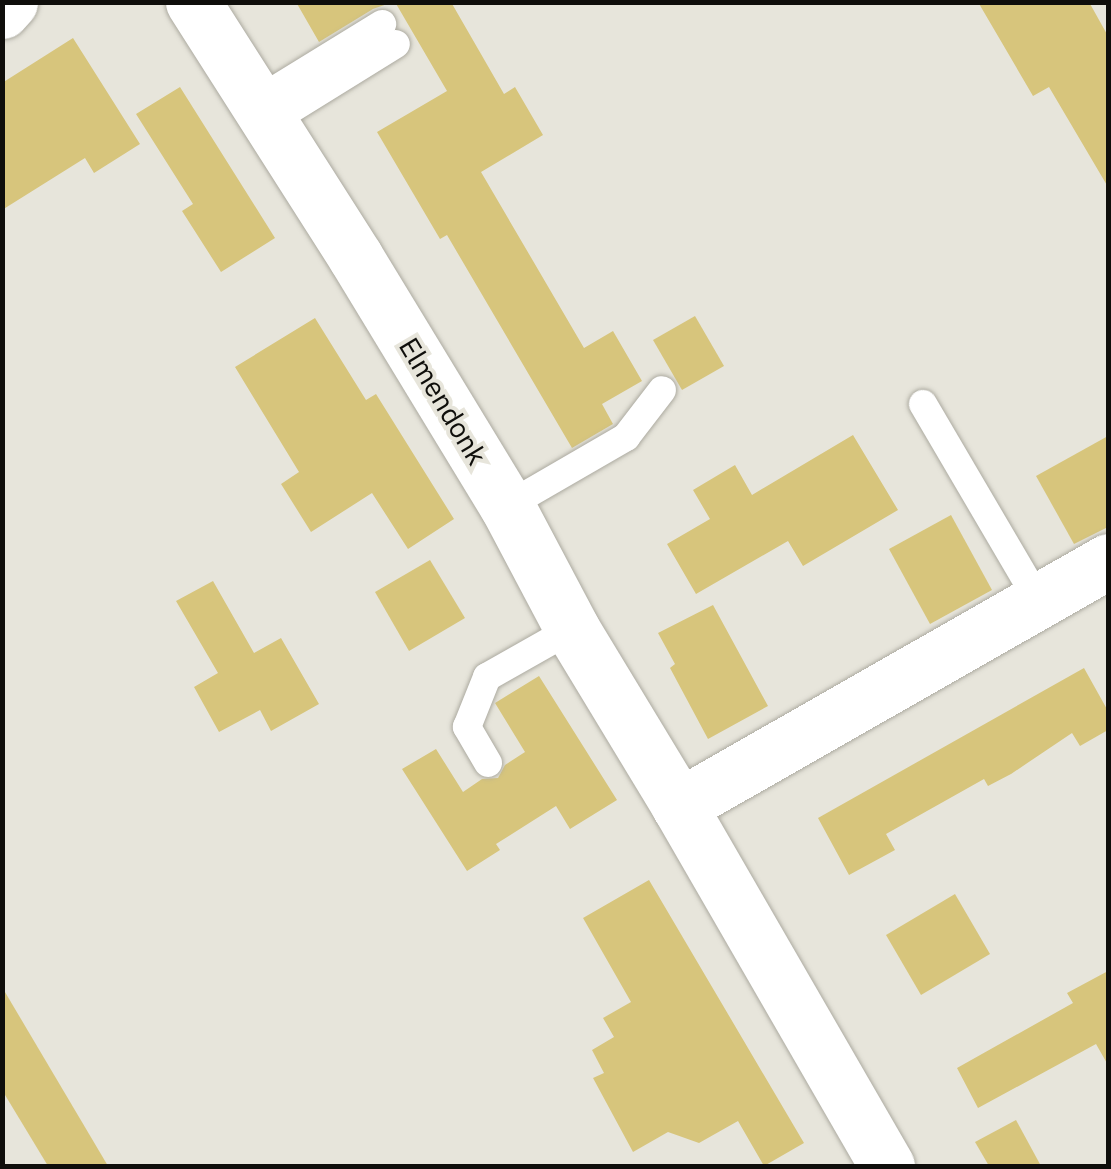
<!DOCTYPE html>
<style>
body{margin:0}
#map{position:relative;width:1111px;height:1169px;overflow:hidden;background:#e7e5db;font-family:"IBM Plex Sans",sans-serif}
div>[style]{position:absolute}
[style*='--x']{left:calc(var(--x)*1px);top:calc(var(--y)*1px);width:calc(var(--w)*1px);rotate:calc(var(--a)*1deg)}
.building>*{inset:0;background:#d7c57c}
.roads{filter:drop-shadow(0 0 2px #acaaa0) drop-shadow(0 0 2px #acaaa0)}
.service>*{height:28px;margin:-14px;padding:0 14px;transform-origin:14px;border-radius:14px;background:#fff}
.minor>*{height:55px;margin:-27.5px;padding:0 27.5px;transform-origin:27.5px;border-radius:27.5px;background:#fff}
span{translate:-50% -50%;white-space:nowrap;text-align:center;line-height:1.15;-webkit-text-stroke:8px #e7e5db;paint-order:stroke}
.street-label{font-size:28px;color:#0f0e0b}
.frame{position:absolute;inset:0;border:5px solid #0f0e0b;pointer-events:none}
</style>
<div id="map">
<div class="building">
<i style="clip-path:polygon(296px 2px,393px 2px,373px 9px,319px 42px)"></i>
<i style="clip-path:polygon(395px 2px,451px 2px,504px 94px,515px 87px,543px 135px,481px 172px,584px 348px,613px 331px,642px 381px,602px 404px,613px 424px,572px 448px,447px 235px,440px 239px,377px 132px,447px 91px)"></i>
<i style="clip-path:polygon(978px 2px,1089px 2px,1108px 36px,1108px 187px,1049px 87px,1033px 96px)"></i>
<i style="clip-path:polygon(73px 38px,140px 144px,94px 173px,85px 158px,2px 210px,2px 83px)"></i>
<i style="clip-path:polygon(180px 87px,275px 238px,221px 272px,182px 211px,193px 204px,136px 114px)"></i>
<i style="clip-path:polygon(695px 316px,724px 366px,682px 390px,653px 340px)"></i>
<i style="clip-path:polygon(315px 318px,366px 400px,376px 394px,454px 519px,408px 549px,372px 493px,311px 532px,281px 484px,299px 472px,235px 367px)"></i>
<i style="clip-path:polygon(853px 435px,898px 510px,803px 566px,788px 541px,696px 594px,667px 544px,710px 519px,693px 490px,735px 465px,752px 495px)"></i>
<i style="clip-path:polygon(1108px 436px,1108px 527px,1074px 544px,1036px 476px)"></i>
<i style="clip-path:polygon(951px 515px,992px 590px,930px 624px,889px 549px)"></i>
<i style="clip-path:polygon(430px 560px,465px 618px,409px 651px,375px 592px)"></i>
<i style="clip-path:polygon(213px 581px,254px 653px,281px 638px,319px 704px,271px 731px,260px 710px,219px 732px,194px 687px,218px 673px,176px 601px)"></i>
<i style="clip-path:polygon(713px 605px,768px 706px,708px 739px,670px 668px,675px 664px,658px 633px)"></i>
<i style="clip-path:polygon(1084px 668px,1108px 711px,1108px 730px,1080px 746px,1072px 733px,1011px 774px,988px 786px,984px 779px,886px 834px,895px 850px,849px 875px,818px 818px)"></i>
<i style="clip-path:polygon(539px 676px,617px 800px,570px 829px,556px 806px,496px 844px,500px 850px,467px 871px,402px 769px,436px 749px,463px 792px,482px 779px,498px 778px,505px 765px,525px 752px,495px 703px)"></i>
<i style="clip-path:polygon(649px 880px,804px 1143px,764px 1166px,738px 1121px,699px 1143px,668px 1132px,633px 1152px,593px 1078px,604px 1073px,592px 1050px,614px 1037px,603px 1018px,631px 1002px,583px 918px)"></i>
<i style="clip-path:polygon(955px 894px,990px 954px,921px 995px,886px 935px)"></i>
<i style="clip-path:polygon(1108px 971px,1108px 1065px,1096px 1044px,978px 1108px,957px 1068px,1073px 1003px,1067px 993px)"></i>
<i style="clip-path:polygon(2px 987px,108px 1166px,48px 1166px,2px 1090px)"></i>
<i style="clip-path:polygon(1016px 1120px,1041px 1166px,989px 1166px,975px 1142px)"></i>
</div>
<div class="roads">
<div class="service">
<i style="--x:257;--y:101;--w:147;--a:-31.6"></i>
<i style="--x:270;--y:122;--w:148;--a:-31.8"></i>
<i style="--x:923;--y:404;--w:227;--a:59.6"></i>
<i style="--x:507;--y:506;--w:138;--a:-30.1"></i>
<i style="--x:626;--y:437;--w:59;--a:-52.5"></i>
<i style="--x:488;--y:763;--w:42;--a:-120.3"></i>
<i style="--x:467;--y:727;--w:54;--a:-68.2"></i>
<i style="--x:487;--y:677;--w:98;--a:-29.5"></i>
</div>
<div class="minor">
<i style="--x:193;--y:2;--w:303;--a:57.5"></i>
<i style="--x:356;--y:258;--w:290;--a:58.7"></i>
<i style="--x:507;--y:506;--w:139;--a:62.1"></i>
<i style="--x:572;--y:629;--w:207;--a:58.8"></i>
<i style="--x:2;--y:11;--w:12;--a:-48"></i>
<i style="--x:887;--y:1166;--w:416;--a:-120"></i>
<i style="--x:679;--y:806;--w:494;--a:-29.7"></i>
</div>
</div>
<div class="street-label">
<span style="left:443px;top:401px;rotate:59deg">Elmendonk</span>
</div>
<div class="frame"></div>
</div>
